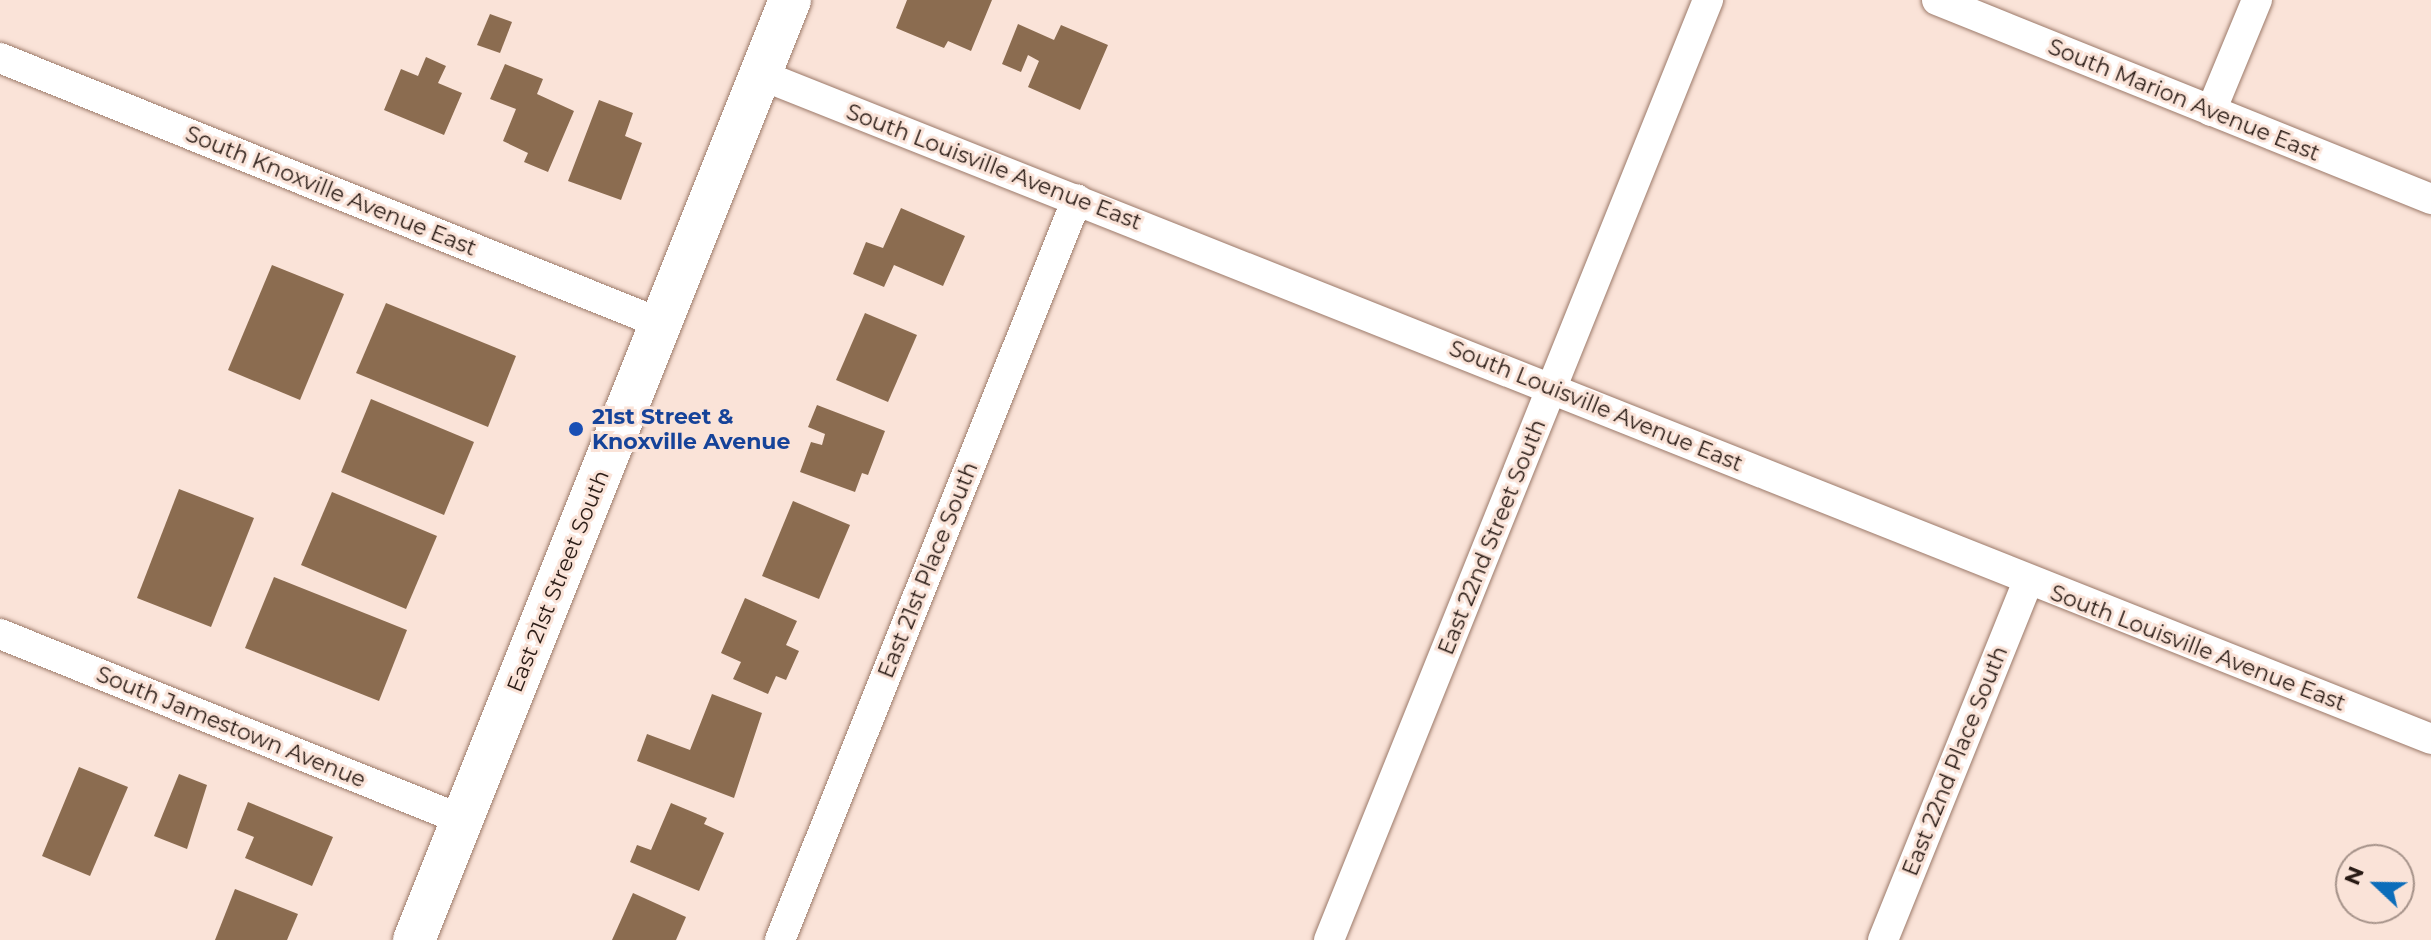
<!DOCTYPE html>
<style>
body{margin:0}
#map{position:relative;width:2431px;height:940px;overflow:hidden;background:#fae3d8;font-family:Montserrat,sans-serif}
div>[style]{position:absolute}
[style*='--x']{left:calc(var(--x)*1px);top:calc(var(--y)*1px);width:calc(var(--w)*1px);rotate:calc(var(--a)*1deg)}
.building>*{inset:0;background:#8b6c50}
.roads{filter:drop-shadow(0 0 2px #9c7a6a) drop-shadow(0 0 2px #9c7a6a)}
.street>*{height:30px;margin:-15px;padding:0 15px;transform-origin:15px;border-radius:15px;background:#fff}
.secondary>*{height:42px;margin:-21px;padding:0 21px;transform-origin:21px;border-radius:21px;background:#fff}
.dots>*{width:22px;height:22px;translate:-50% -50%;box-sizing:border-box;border:4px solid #fae3d8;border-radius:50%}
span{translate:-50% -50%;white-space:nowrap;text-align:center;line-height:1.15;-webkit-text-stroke:6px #fae3d8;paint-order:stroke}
.street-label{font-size:22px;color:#291b15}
.transit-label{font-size:22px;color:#164399;font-weight:700}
.left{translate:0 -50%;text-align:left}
.north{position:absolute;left:2335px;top:844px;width:80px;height:80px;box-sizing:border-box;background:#fae3d8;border:2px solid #a6938a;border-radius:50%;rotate:292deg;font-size:22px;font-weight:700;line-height:32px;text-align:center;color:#291b15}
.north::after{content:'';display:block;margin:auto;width:28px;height:36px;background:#0c6dba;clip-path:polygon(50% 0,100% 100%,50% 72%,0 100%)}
</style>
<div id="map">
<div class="building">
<i style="clip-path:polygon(907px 0,992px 0,971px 51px,948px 41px,944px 48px,896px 28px)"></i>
<i style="clip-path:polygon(490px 14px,512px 22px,500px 53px,477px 45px)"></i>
<i style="clip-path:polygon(1018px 24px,1054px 40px,1061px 25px,1108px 45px,1080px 110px,1028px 87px,1039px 61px,1028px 55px,1021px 72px,1002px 64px)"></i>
<i style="clip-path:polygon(426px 57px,446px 66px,438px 83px,462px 93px,444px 135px,384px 110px,401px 69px,418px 76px)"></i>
<i style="clip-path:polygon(505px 64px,543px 79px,537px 94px,574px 111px,548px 172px,524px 162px,528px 153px,503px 141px,516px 109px,490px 99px)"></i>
<i style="clip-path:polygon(599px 100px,633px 113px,625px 136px,642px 143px,621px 200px,568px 181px)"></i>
<i style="clip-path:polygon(901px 208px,965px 236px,943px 286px,894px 265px,884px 287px,853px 274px,866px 242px,883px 248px)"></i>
<i style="clip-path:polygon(272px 265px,344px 294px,300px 400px,228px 370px)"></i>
<i style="clip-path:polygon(386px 303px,516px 356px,488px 427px,356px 373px)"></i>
<i style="clip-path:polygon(865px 313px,917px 335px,888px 402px,836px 380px)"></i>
<i style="clip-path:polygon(371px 399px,474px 442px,444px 515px,341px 472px)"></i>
<i style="clip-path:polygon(817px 405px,885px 431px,868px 475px,862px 473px,855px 492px,800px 472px,811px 442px,822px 445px,825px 434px,808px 427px)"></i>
<i style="clip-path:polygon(179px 489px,254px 518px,211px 627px,137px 598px)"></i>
<i style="clip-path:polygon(332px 492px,437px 536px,406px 609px,301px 565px)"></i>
<i style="clip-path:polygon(793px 501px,850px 525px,819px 599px,762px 576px)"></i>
<i style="clip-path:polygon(274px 577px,407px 630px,379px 701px,245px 648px)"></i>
<i style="clip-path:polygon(745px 598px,797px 621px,786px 645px,799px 651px,786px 680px,776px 676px,768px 694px,733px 679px,741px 662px,721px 653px)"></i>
<i style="clip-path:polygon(712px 694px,762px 713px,734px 798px,637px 761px,647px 734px,690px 750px)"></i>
<i style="clip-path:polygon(79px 767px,128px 787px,90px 876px,42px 856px)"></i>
<i style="clip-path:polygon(179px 774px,207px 785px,187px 849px,154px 836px)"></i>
<i style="clip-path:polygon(248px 802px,333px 837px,312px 886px,245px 858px,254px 837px,237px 830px)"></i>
<i style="clip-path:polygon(671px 803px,707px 818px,704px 824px,724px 833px,699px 891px,630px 862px,637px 845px,651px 850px)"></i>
<i style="clip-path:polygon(235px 889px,298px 914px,287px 940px,215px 940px)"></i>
<i style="clip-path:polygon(633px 893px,686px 917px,676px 940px,612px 940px)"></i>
</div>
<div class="roads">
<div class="street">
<i style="--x:1937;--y:0;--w:533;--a:21.94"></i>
<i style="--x:0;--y:58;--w:713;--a:21.89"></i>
<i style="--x:761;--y:75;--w:1797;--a:21.68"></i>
<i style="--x:2211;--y:111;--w:120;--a:-67.5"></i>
<i style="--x:0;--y:634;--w:498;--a:21.9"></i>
<i style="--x:780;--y:940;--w:798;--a:-68.16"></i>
<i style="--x:1329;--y:940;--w:1014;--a:-68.04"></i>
<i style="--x:1883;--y:940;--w:387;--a:-68"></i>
</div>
<div class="secondary">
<i style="--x:414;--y:940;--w:1012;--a:-68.2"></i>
</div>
</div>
<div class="dots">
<i style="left:576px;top:429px;background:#1a4fb4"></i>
</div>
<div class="street-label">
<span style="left:2184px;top:100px;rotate:22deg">South Marion Avenue East</span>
<span style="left:994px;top:167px;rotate:21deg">South Louisville Avenue East</span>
<span style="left:331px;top:191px;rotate:22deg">South Knoxville Avenue East</span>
<span style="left:1596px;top:406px;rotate:22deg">South Louisville Avenue East</span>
<span style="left:1492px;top:537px;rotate:-68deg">East 22nd Street South</span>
<span style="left:928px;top:570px;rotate:-68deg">East 21st Place South</span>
<span style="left:558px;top:581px;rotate:-68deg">East 21st Street South</span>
<span style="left:2198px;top:648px;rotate:21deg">South Louisville Avenue East</span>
<span style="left:231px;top:727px;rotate:22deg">South Jamestown Avenue</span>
<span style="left:1955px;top:761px;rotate:-68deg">East 22nd Place South</span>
</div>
<div class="transit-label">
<span class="left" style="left:592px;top:429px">21st Street &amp;<br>Knoxville Avenue</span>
</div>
<div class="north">N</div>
</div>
